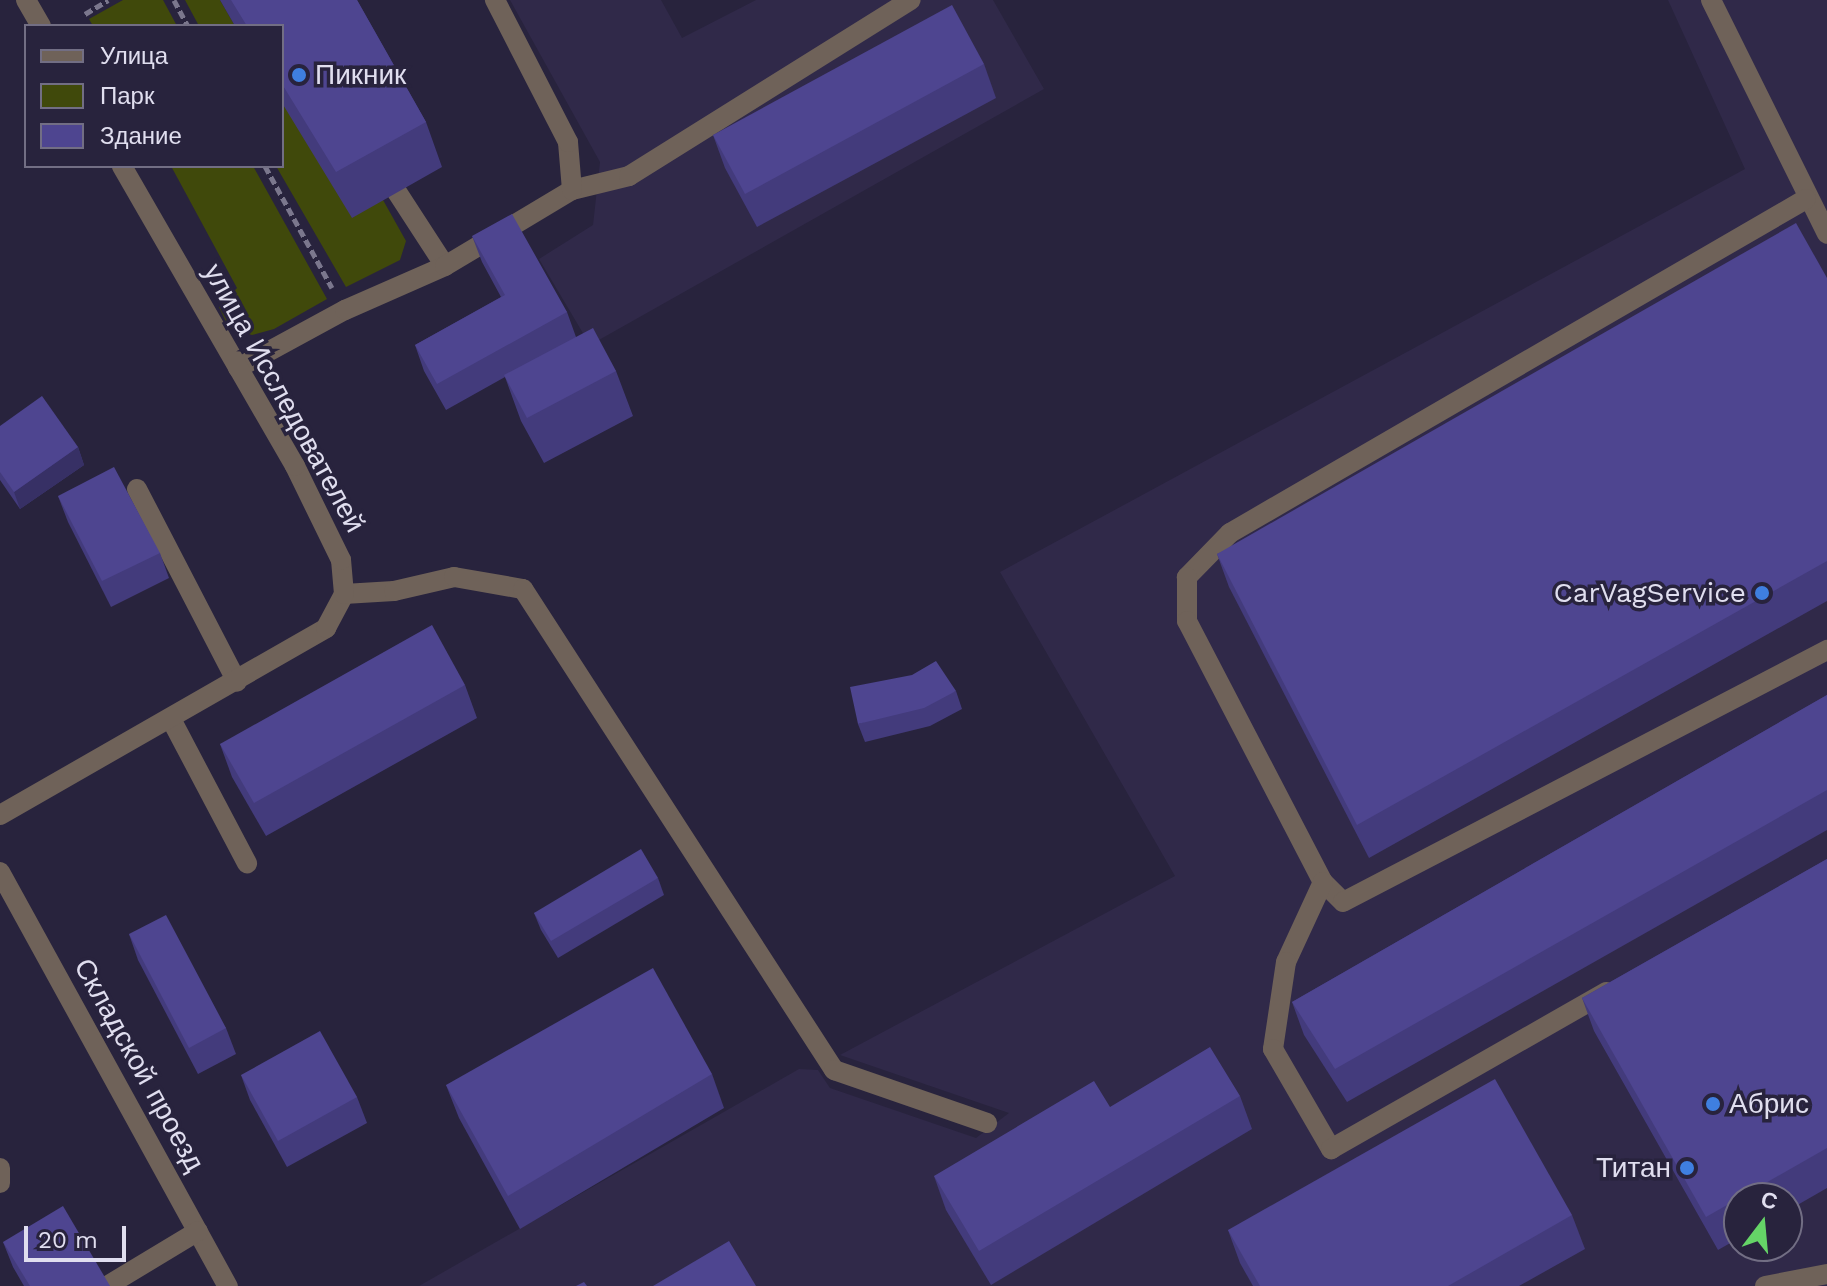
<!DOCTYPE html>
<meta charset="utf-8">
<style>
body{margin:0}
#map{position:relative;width:1827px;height:1286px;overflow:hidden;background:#28233d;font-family:"Work Sans",sans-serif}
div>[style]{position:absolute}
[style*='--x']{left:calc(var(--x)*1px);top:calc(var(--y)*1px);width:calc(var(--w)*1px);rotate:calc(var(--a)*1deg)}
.built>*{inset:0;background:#302949}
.green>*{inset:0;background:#40490b}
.path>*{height:5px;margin-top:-2.5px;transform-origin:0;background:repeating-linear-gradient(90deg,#7b778d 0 8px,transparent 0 12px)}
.minor>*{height:20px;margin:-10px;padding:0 10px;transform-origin:10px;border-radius:10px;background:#6f6259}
.wall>*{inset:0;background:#433b7c}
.shaded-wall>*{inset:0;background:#373065}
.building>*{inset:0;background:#4e4590}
.dots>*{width:22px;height:22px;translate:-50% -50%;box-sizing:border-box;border:4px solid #28233d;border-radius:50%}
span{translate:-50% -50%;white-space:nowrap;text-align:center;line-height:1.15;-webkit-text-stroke:7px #28233d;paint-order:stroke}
.poi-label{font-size:28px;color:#e0deef}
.left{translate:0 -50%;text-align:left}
.right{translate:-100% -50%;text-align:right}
.street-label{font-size:28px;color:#e0deef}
.legend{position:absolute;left:24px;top:24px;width:260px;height:144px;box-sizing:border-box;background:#28233d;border:2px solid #726e84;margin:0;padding:10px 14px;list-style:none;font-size:24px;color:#e0deef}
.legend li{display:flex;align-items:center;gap:16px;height:40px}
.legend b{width:40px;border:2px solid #726e84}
.north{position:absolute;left:1723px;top:1182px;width:80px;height:80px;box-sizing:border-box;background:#28233d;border:2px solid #726e84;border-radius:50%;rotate:16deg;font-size:22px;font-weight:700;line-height:32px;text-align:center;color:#e0deef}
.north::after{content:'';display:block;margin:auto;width:28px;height:36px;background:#65d467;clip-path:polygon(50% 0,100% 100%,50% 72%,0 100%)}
.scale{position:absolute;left:24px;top:1226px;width:102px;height:36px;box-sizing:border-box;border:4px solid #e0deef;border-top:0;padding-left:10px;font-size:24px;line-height:28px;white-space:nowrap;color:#e0deef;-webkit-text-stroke:6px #28233d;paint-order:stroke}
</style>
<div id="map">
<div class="built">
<i style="clip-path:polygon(510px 0,661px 0,682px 38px,756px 0,993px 0,1044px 89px,590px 345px,539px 259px,593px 225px,600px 162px)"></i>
<i style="clip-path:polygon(evenodd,1668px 0,1827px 0,1827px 1286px,419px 1286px,799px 1069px,818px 1070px,830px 1088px,976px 1138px,1009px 1113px,840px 1055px,1175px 876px,1000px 572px,1745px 169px,1668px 0,1739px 1198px,1787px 1198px,1787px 1246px,1739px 1246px,1739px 1198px)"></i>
</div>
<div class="green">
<i style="clip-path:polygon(123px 0,163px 0,177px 26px,93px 26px,89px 19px)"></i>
<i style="clip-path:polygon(185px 0,220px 0,235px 26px,199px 26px)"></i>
<i style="clip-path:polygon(282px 103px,383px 200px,406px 241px,400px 260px,346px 287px,276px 166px,282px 166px)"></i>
<i style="clip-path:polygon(171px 166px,253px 166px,327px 299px,274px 329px,252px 335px,229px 328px,219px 307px,237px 288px)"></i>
</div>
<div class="path">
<i style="--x:174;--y:0;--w:30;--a:62"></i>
<i style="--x:85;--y:14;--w:27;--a:-31"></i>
<i style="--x:265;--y:166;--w:139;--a:61.2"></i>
</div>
<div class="minor">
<i style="--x:26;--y:0;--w:30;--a:60"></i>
<i style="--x:1711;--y:0;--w:261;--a:63.6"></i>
<i style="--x:572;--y:190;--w:59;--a:-13.8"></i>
<i style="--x:629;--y:176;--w:332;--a:-32"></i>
<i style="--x:397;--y:192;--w:88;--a:57"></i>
<i style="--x:1806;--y:199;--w:666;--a:149.89"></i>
<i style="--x:1230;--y:533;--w:62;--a:134.3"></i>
<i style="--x:1187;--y:577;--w:44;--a:90"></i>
<i style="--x:1187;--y:621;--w:294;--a:62.5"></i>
<i style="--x:1323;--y:882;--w:28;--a:45"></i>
<i style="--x:1343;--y:902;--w:546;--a:-27.5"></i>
<i style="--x:238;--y:368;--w:122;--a:-28.5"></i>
<i style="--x:345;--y:310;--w:109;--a:-23.7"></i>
<i style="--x:445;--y:266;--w:148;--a:-30.9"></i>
<i style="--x:572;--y:190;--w:48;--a:-94.8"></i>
<i style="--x:568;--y:142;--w:160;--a:-117.2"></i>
<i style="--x:137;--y:489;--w:217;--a:62.6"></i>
<i style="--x:344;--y:594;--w:50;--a:-3.4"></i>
<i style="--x:394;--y:591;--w:62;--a:-13.1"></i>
<i style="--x:454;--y:577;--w:70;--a:9.9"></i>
<i style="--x:523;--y:589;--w:573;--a:57.11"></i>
<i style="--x:834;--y:1070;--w:162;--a:19.1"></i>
<i style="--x:172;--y:721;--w:161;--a:62.2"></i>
<i style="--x:0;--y:815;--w:376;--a:-29.8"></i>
<i style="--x:326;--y:628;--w:38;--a:-62"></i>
<i style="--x:344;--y:594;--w:34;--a:-95"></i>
<i style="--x:341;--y:560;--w:105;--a:-116.1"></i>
<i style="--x:295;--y:466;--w:346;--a:-120"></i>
<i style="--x:0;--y:872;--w:473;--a:61.2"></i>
<i style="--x:1323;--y:882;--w:88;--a:114.8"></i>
<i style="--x:1286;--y:962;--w:88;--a:98.5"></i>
<i style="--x:1273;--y:1049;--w:116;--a:59.9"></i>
<i style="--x:1331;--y:1149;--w:317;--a:-29.7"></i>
<i style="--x:0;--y:1168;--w:15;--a:90"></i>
<i style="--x:107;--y:1286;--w:106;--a:-31.1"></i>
<i style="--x:1765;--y:1286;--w:63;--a:-11"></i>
</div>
<div class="wall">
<i style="clip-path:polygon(220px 0,357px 0,426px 122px,442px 167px,352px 218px,282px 103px,282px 26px,235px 26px)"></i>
<i style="clip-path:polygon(984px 64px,996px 98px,757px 227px,725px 168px,713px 135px)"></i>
<i style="clip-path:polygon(472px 236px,567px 312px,576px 337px,616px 371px,633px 416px,544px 463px,521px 421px,505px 377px,446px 410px,424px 371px,415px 345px,501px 297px,482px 262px)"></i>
<i style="clip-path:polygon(1827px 278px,1827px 601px,1369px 858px,1229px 587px,1217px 554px)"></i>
<i style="clip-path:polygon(0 426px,78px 447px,84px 465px,20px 509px,0 480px)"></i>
<i style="clip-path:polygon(58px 496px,160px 553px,169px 578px,111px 607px,68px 522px)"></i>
<i style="clip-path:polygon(465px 685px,477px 718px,266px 836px,232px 777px,220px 744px)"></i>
<i style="clip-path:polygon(956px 691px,962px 709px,930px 726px,865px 742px,858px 724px)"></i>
<i style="clip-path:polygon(1827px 695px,1827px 830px,1347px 1102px,1304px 1035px,1292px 1002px)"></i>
<i style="clip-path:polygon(1827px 859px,1827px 1188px,1787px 1211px,1787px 1198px,1739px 1198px,1739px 1238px,1718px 1250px,1594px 1031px,1582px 998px)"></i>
<i style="clip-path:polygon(658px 878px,664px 895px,558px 958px,541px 930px,534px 913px)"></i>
<i style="clip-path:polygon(129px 934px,226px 1028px,236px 1054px,198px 1074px,138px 960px)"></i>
<i style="clip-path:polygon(712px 1074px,724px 1108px,520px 1229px,459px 1118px,446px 1085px)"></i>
<i style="clip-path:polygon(241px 1075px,357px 1097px,367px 1123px,287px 1167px,250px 1100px)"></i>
<i style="clip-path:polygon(1240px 1096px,1252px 1129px,991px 1285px,946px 1210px,934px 1176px)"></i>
<i style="clip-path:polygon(1572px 1215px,1585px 1249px,1519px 1286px,1253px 1286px,1240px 1263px,1228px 1230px)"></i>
<i style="clip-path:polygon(3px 1242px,110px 1286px,24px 1286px,13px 1267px)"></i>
</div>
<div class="shaded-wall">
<i style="clip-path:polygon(78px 447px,84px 465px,20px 509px,14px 492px)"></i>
</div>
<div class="building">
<i style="clip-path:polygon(231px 0,357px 0,426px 122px,336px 172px,282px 84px,282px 26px,247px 26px)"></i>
<i style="clip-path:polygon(952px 5px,984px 64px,745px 194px,713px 135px)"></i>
<i style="clip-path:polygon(512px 214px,567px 312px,437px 384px,415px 345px,505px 295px,472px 236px)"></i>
<i style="clip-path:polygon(1796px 223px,1827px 278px,1827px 561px,1357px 825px,1217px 554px)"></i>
<i style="clip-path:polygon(593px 328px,616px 371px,527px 418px,504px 375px)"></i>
<i style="clip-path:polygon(42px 396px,78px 447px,14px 492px,0 472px,0 426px)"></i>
<i style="clip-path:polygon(114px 467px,160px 553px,102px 581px,58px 496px)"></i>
<i style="clip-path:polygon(432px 625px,465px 685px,254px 803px,220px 744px)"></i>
<i style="clip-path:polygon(936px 661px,956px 691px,924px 708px,858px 724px,850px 687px,912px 675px)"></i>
<i style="clip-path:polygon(1827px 695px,1827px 790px,1335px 1069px,1292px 1002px)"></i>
<i style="clip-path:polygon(641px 849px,658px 878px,551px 941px,534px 913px)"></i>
<i style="clip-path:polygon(1827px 859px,1827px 1148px,1706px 1217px,1582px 998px)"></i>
<i style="clip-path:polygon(166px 915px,226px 1028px,189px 1048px,129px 934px)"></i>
<i style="clip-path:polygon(653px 968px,712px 1074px,508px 1196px,446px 1085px)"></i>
<i style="clip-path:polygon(320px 1031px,357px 1097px,278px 1141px,241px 1075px)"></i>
<i style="clip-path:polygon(1210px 1047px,1240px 1096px,979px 1251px,934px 1176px,1094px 1081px,1110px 1107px)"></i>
<i style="clip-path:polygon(1495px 1079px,1572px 1215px,1448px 1286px,1260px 1286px,1228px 1230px)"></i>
<i style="clip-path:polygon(63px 1206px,110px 1286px,30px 1286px,3px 1242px)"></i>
<i style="clip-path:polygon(729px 1241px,756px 1286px,653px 1286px)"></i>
<i style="clip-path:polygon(584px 1282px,587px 1286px,576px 1286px)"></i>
</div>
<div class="dots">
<i style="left:299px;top:75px;background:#3f7fe0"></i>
<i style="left:1762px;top:593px;background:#3f7fe0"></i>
<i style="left:1713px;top:1104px;background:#3f7fe0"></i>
<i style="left:1687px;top:1168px;background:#3f7fe0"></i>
</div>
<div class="poi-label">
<span class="left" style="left:315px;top:75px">Пикник</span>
<span class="right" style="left:1746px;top:593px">CarVagService</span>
<span class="left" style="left:1729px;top:1104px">Абрис</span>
<span class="right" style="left:1671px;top:1168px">Титан</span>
</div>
<div class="street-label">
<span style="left:284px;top:398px;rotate:61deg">улица Исследователей</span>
<span style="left:139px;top:1065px;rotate:61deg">Складской проезд</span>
</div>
<ul class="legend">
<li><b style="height:10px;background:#6f6259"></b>Улица</li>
<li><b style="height:22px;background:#40490b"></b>Парк</li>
<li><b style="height:22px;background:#4e4590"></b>Здание</li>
</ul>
<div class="north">С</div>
<div class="scale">20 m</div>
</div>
